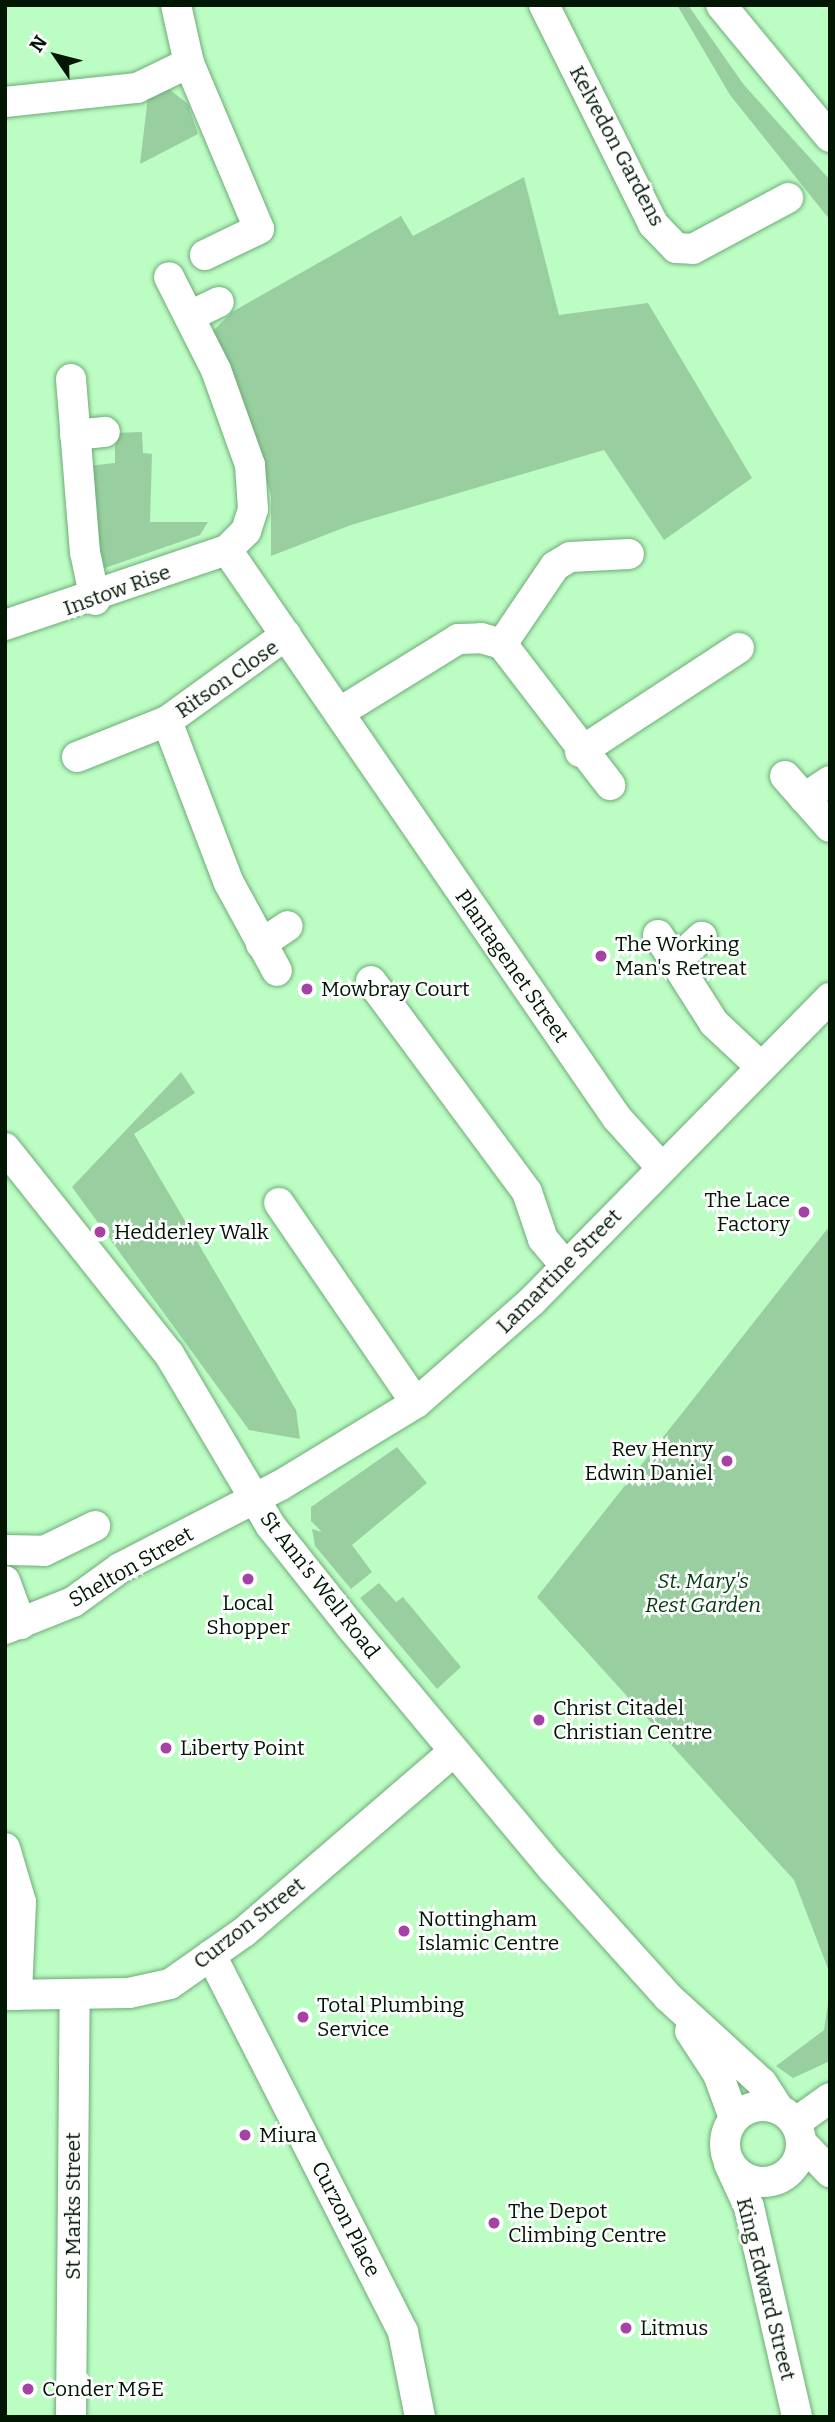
<!DOCTYPE html>
<style>
body{margin:0}
#map{position:relative;width:835px;height:2422px;overflow:hidden;background:#bcfdc4;font-family:Bitter,serif}
div>[style]{position:absolute}
[style*='--x']{left:calc(var(--x)*1px);top:calc(var(--y)*1px);width:calc(var(--w)*1px);rotate:calc(var(--a)*1deg)}
.green>*{inset:0;background:#99cfa0}
.roads{filter:drop-shadow(0 0 2px #6eab77) drop-shadow(0 0 2px #6eab77)}
.minor>*{height:30px;margin:-15px;padding:0 15px;transform-origin:15px;border-radius:15px;background:#fff}
.minor>.ring{margin:-15px;padding:0;box-sizing:content-box;background:none;border:30px solid #fff;border-radius:50%}
.dots>*{width:19px;height:19px;translate:-50% -50%;box-sizing:border-box;border:4px solid #fff;border-radius:50%}
span{translate:-50% -50%;white-space:nowrap;text-align:center;line-height:1.15;-webkit-text-stroke:5px #fff;paint-order:stroke}
.street-label{font-size:21px;color:#011704}
.poi-label{font-size:21px;color:#011704}
.left{translate:0 -50%;text-align:left}
.right{translate:-100% -50%;text-align:right}
.park-label{font-size:21px;color:#033a13;font-style:italic}
.frame{position:absolute;inset:0;border:7px solid #011704;pointer-events:none}
.north{position:absolute;left:21px;top:21px;width:70px;height:70px;-webkit-text-stroke:5px #fff;paint-order:stroke;rotate:305deg;font-size:19px;font-weight:700;line-height:28px;text-align:center;color:#011704}
.north::after{content:'';display:block;margin:auto;width:24px;height:32px;background:#011704;clip-path:polygon(50% 0,100% 100%,50% 72%,0 100%)}
</style>
<div id="map">
<div class="green">
<i style="clip-path:polygon(677px 5px,688px 5px,744px 85px,830px 180px,830px 220px,730px 95px)"></i>
<i style="clip-path:polygon(169px 89px,188px 104px,198px 134px,140px 164px,148px 96px)"></i>
<i style="clip-path:polygon(524px 177px,559px 315px,648px 303px,752px 478px,664px 540px,604px 450px,351px 525px,271px 556px,271px 496px,252px 427px,213px 331px,232px 312px,401px 216px,413px 236px)"></i>
<i style="clip-path:polygon(142px 432px,143px 453px,152px 454px,150px 522px,208px 522px,200px 535px,102px 569px,88px 466px,115px 463px,115px 433px)"></i>
<i style="clip-path:polygon(181px 1072px,195px 1093px,134px 1134px,296px 1410px,300px 1439px,249px 1430px,72px 1187px)"></i>
<i style="clip-path:polygon(828px 1228px,830px 1229px,830px 1974px,794px 1880px,537px 1597px)"></i>
<i style="clip-path:polygon(397px 1447px,427px 1483px,352px 1545px,372px 1572px,351px 1589px,315px 1546px,312px 1529px,322px 1532px,311px 1521px,311px 1507px)"></i>
<i style="clip-path:polygon(379px 1583px,396px 1602px,403px 1597px,461px 1667px,437px 1689px,360px 1598px)"></i>
<i style="clip-path:polygon(830px 1990px,830px 2061px,793px 2078px,776px 2066px,824px 2030px)"></i>
</div>
<div class="roads">
<div class="minor">
<i style="--x:176;--y:5;--w:59;--a:77.4"></i>
<i style="--x:544;--y:5;--w:245;--a:63.5"></i>
<i style="--x:653;--y:224;--w:33;--a:46"></i>
<i style="--x:676;--y:248;--w:17;--a:3"></i>
<i style="--x:693;--y:249;--w:108;--a:-28.2"></i>
<i style="--x:721;--y:5;--w:171;--a:50.5"></i>
<i style="--x:5;--y:102;--w:133;--a:-6.1"></i>
<i style="--x:137;--y:88;--w:58;--a:-25.7"></i>
<i style="--x:189;--y:63;--w:180;--a:67.1"></i>
<i style="--x:259;--y:229;--w:60;--a:154.3"></i>
<i style="--x:190;--y:316;--w:32;--a:-26"></i>
<i style="--x:71;--y:379;--w:174;--a:85.4"></i>
<i style="--x:85;--y:552;--w:49;--a:78.2"></i>
<i style="--x:75;--y:435;--w:30;--a:-6"></i>
<i style="--x:227;--y:550;--w:689;--a:55.53"></i>
<i style="--x:617;--y:1118;--w:66;--a:48.1"></i>
<i style="--x:5;--y:625;--w:234;--a:-18.7"></i>
<i style="--x:227;--y:550;--w:27;--a:-45"></i>
<i style="--x:246;--y:531;--w:23;--a:-72"></i>
<i style="--x:253;--y:509;--w:44;--a:-93.9"></i>
<i style="--x:250;--y:465;--w:101;--a:-109.7"></i>
<i style="--x:216;--y:370;--w:104;--a:-116.8"></i>
<i style="--x:502;--y:644;--w:94;--a:-55.8"></i>
<i style="--x:555;--y:566;--w:17;--a:-31"></i>
<i style="--x:570;--y:557;--w:59;--a:-2.9"></i>
<i style="--x:340;--y:712;--w:139;--a:-31.7"></i>
<i style="--x:458;--y:639;--w:23;--a:-2"></i>
<i style="--x:481;--y:638;--w:22;--a:16"></i>
<i style="--x:502;--y:644;--w:178;--a:52.5"></i>
<i style="--x:167;--y:721;--w:173;--a:69.1"></i>
<i style="--x:229;--y:883;--w:100;--a:61.4"></i>
<i style="--x:580;--y:752;--w:190;--a:-33.2"></i>
<i style="--x:77;--y:757;--w:97;--a:-21.8"></i>
<i style="--x:167;--y:721;--w:147;--a:-35.9"></i>
<i style="--x:785;--y:776;--w:68;--a:48.6"></i>
<i style="--x:804;--y:798;--w:31;--a:-33"></i>
<i style="--x:658;--y:935;--w:104;--a:57.5"></i>
<i style="--x:714;--y:1023;--w:64;--a:43.1"></i>
<i style="--x:261;--y:944;--w:32;--a:-34"></i>
<i style="--x:677;--y:960;--w:34;--a:-43"></i>
<i style="--x:371;--y:981;--w:262;--a:53.5"></i>
<i style="--x:527;--y:1192;--w:50;--a:71.2"></i>
<i style="--x:543;--y:1239;--w:34;--a:50"></i>
<i style="--x:5;--y:1148;--w:263;--a:51.5"></i>
<i style="--x:169;--y:1354;--w:199;--a:59.4"></i>
<i style="--x:270;--y:1525;--w:130;--a:51.5"></i>
<i style="--x:351;--y:1627;--w:314;--a:50.2"></i>
<i style="--x:552;--y:1868;--w:173;--a:48"></i>
<i style="--x:668;--y:1997;--w:127;--a:42.5"></i>
<i style="--x:762;--y:2083;--w:30;--a:57"></i>
<i style="--x:279;--y:1203;--w:242;--a:55.6"></i>
<i style="--x:5;--y:1550;--w:39;--a:1"></i>
<i style="--x:44;--y:1551;--w:57;--a:-26.1"></i>
<i style="--x:5;--y:1581;--w:46;--a:69.6"></i>
<i style="--x:5;--y:1629;--w:73;--a:-21.7"></i>
<i style="--x:73;--y:1602;--w:58;--a:-35.9"></i>
<i style="--x:120;--y:1568;--w:181;--a:-27.3"></i>
<i style="--x:281;--y:1485;--w:158;--a:-31.3"></i>
<i style="--x:416;--y:1403;--w:154;--a:-41.3"></i>
<i style="--x:532;--y:1301;--w:425;--a:-45.5"></i>
<i style="--x:5;--y:1848;--w:56;--a:73.5"></i>
<i style="--x:21;--y:1902;--w:93;--a:92.5"></i>
<i style="--x:211;--y:1955;--w:423;--a:63"></i>
<i style="--x:403;--y:2332;--w:87;--a:78.7"></i>
<i style="--x:5;--y:1995;--w:124;--a:-0.9"></i>
<i style="--x:129;--y:1993;--w:42;--a:-12.4"></i>
<i style="--x:170;--y:1984;--w:90;--a:-35.1"></i>
<i style="--x:244;--y:1932;--w:276;--a:-40.7"></i>
<i style="--x:690;--y:2031;--w:51;--a:56.9"></i>
<i style="--x:718;--y:2074;--w:47;--a:70"></i>
<i class="ring" style="left:725px;top:2106px;width:46px;height:46px"></i>
<i style="--x:795;--y:2123;--w:43;--a:-35.5"></i>
<i style="--x:801;--y:2142;--w:42;--a:46"></i>
<i style="--x:729;--y:2164;--w:47;--a:65.1"></i>
<i style="--x:749;--y:2207;--w:215;--a:77.1"></i>
<i style="--x:71;--y:2417;--w:421;--a:-89.5"></i>
</div>
</div>
<div class="dots">
<i style="left:601px;top:956px;background:#a641a6"></i>
<i style="left:307px;top:989px;background:#a641a6"></i>
<i style="left:804px;top:1212px;background:#a641a6"></i>
<i style="left:100px;top:1232px;background:#a641a6"></i>
<i style="left:727px;top:1461px;background:#a641a6"></i>
<i style="left:248px;top:1579px;background:#a641a6"></i>
<i style="left:539px;top:1720px;background:#a641a6"></i>
<i style="left:166px;top:1748px;background:#a641a6"></i>
<i style="left:404px;top:1931px;background:#a641a6"></i>
<i style="left:303px;top:2017px;background:#a641a6"></i>
<i style="left:245px;top:2135px;background:#a641a6"></i>
<i style="left:494px;top:2223px;background:#a641a6"></i>
<i style="left:626px;top:2328px;background:#a641a6"></i>
<i style="left:28px;top:2389px;background:#a641a6"></i>
</div>
<div class="street-label">
<span style="left:617px;top:146px;rotate:62deg">Kelvedon Gardens</span>
<span style="left:117px;top:590px;rotate:-20deg">Instow Rise</span>
<span style="left:227px;top:679px;rotate:-35deg">Ritson Close</span>
<span style="left:512px;top:966px;rotate:55deg">Plantagenet Street</span>
<span style="left:559px;top:1271px;rotate:-45deg">Lamartine Street</span>
<span style="left:131px;top:1567px;rotate:-30deg">Shelton Street</span>
<span style="left:320px;top:1585px;rotate:52deg">St Ann's Well Road</span>
<span style="left:249px;top:1923px;rotate:-38deg">Curzon Street</span>
<span style="left:73px;top:2206px;rotate:-90deg">St Marks Street</span>
<span style="left:346px;top:2219px;rotate:63deg">Curzon Place</span>
<span style="left:766px;top:2289px;rotate:76deg">King Edward Street</span>
</div>
<div class="poi-label">
<span class="left" style="left:615px;top:956px">The Working<br>Man's Retreat</span>
<span class="left" style="left:321px;top:989px">Mowbray Court</span>
<span class="right" style="left:790px;top:1212px">The Lace<br>Factory</span>
<span class="left" style="left:114px;top:1232px">Hedderley Walk</span>
<span class="right" style="left:713px;top:1461px">Rev Henry<br>Edwin Daniel</span>
<span style="left:248px;top:1615px">Local<br>Shopper</span>
<span class="left" style="left:553px;top:1720px">Christ Citadel<br>Christian Centre</span>
<span class="left" style="left:180px;top:1748px">Liberty Point</span>
<span class="left" style="left:418px;top:1931px">Nottingham<br>Islamic Centre</span>
<span class="left" style="left:317px;top:2017px">Total Plumbing<br>Service</span>
<span class="left" style="left:259px;top:2135px">Miura</span>
<span class="left" style="left:508px;top:2223px">The Depot<br>Climbing Centre</span>
<span class="left" style="left:640px;top:2328px">Litmus</span>
<span class="left" style="left:42px;top:2389px">Conder M&amp;E</span>
</div>
<div class="park-label">
<span style="left:703px;top:1593px">St. Mary's<br>Rest Garden</span>
</div>
<div class="frame"></div>
<div class="north">N</div>
</div>
